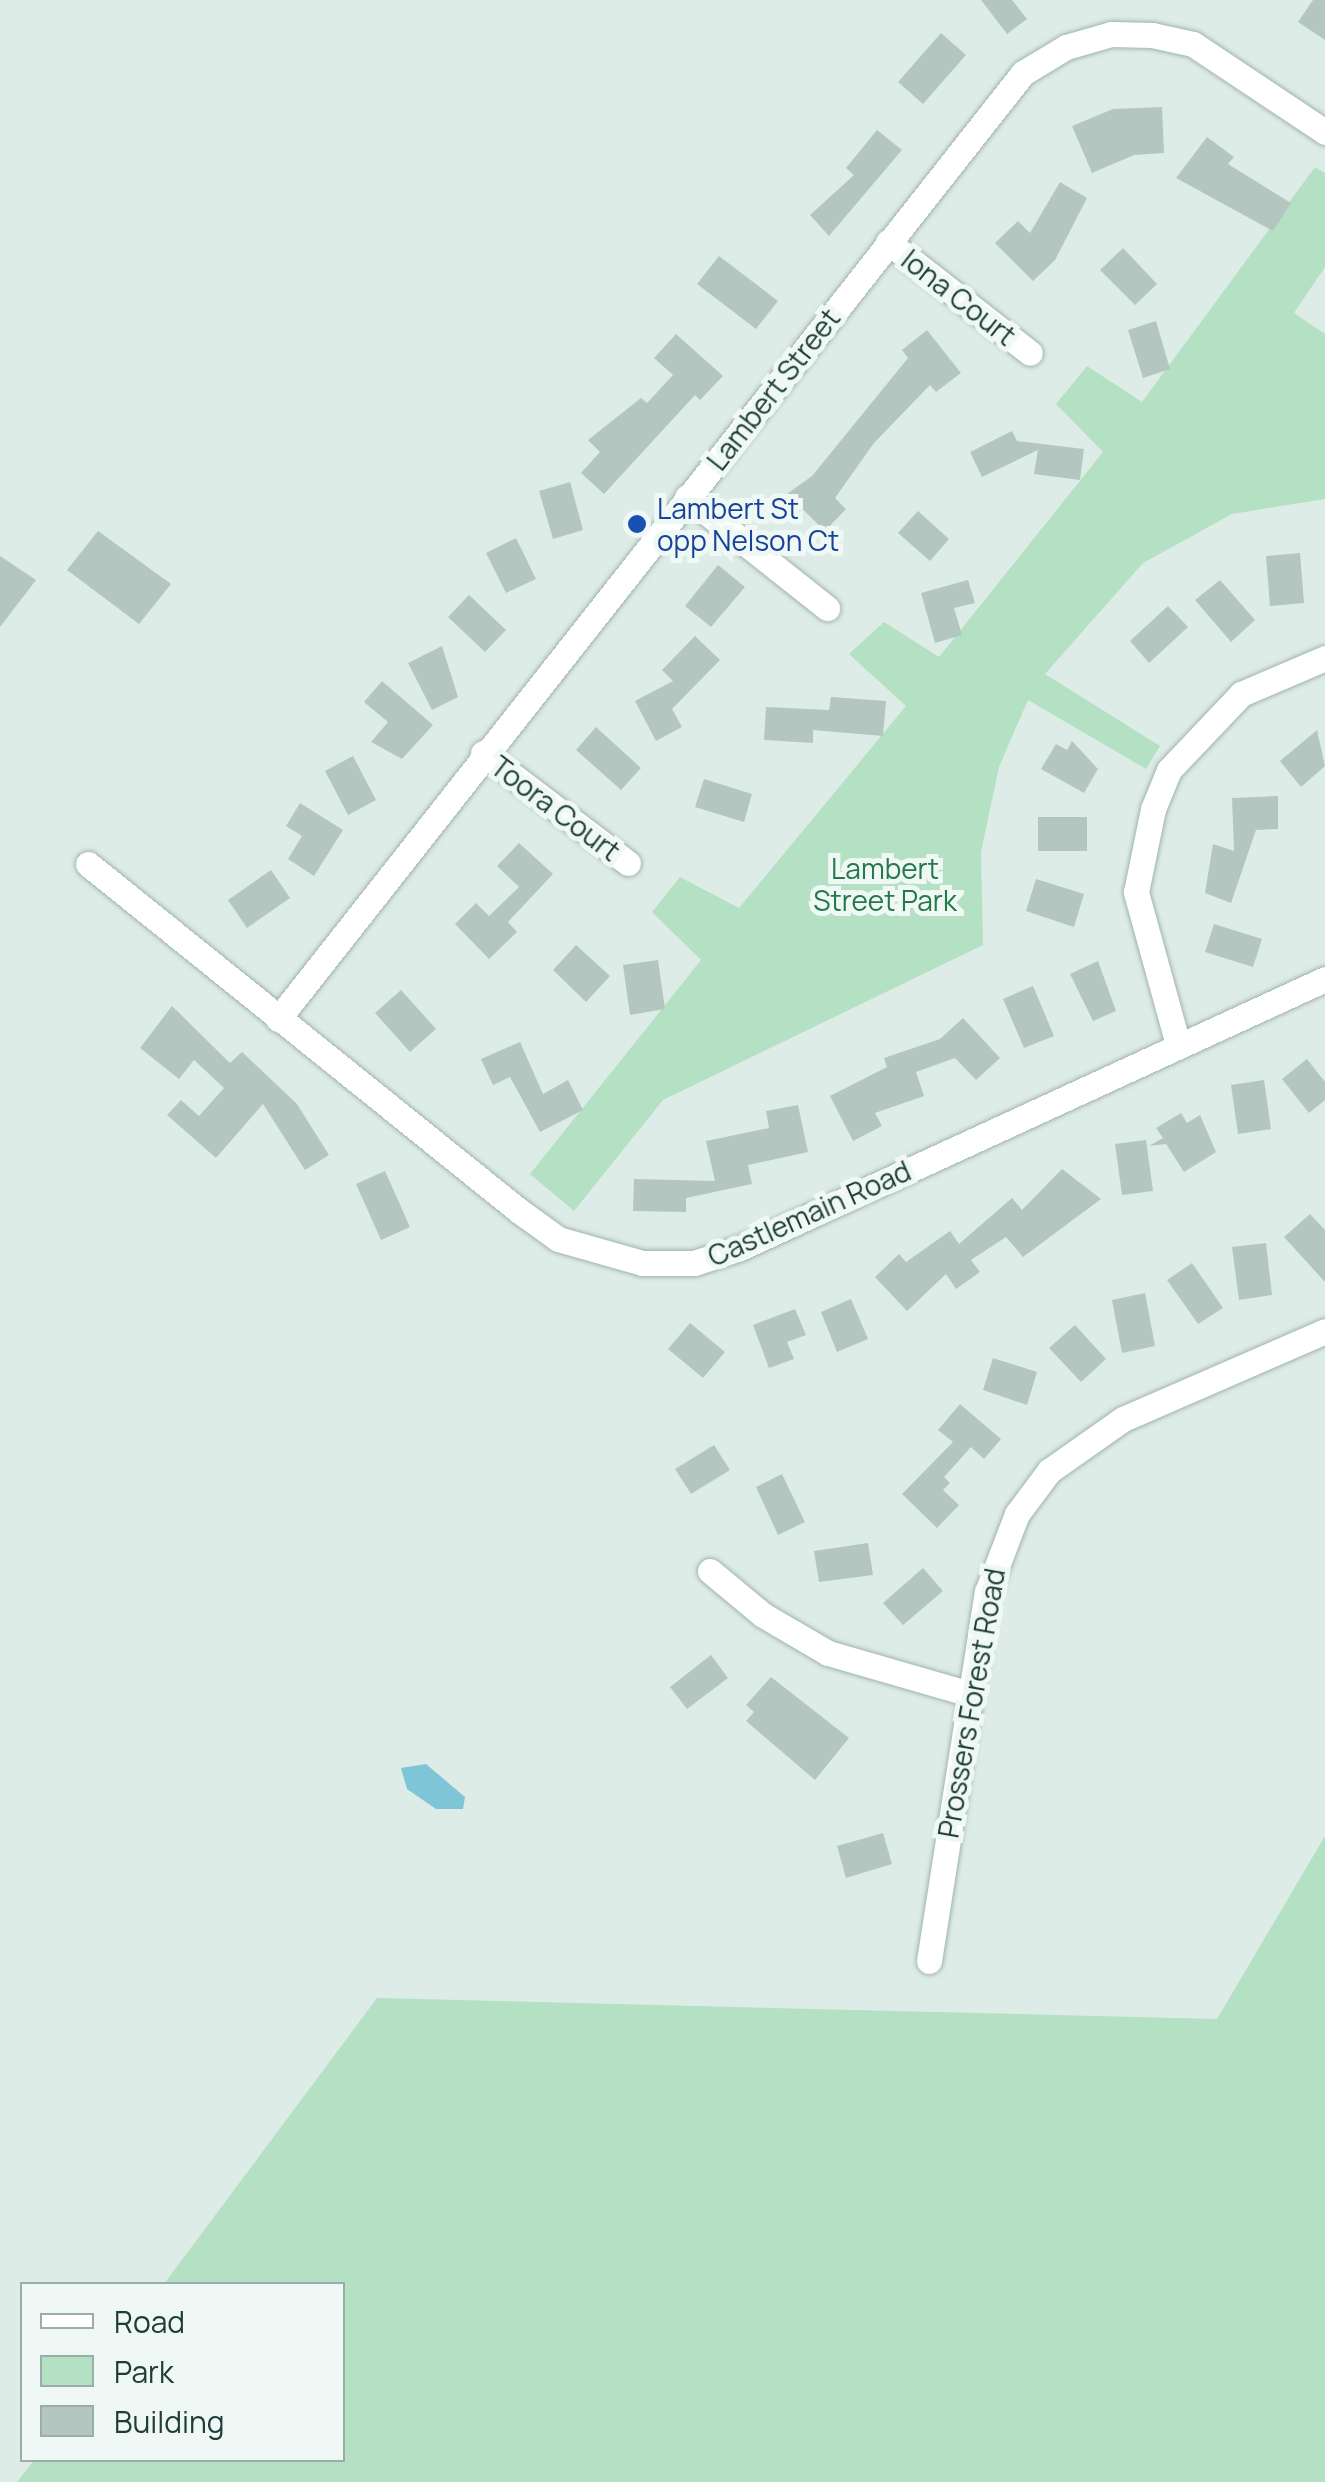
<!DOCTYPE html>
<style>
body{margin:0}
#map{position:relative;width:1325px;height:2482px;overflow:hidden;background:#deece7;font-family:Manrope,sans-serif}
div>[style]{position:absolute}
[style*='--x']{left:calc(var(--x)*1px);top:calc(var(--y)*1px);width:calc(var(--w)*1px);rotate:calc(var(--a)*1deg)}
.green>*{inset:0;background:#b4e0c3}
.water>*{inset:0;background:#7fc5d8}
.building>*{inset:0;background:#b3c7c0}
.roads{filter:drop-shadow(0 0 2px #a1b4af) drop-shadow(0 0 2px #a1b4af)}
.minor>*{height:25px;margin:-12.5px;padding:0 12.5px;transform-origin:12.5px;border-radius:12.5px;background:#fff}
.dots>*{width:28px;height:28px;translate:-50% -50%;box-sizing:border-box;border:5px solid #eff8f4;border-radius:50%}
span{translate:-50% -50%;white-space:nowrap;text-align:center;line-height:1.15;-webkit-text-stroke:10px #eff8f4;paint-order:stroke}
.street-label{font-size:28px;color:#1e3d37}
.transit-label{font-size:28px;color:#164399}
.left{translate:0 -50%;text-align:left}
.park-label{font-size:28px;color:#23794a}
.legend{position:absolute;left:20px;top:2282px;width:325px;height:180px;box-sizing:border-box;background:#eff8f4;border:2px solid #9bada8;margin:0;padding:12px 18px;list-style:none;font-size:30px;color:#1e3d37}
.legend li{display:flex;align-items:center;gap:20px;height:50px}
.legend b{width:50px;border:2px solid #9bada8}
</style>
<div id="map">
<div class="green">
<i style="clip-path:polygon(1315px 167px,1325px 173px,1325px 267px,1294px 313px,1325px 334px,1325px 499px,1232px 514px,1143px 563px,1045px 674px,1160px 746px,1146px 769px,1028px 700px,999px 767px,981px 852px,983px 945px,663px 1100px,574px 1211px,530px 1174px,701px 960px,652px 912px,680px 877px,739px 908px,906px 706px,849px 654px,884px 622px,939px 657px,1103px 452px,1056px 404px,1087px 366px,1142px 402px)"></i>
<i style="clip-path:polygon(1325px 1836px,1325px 2482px,17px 2482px,34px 2460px,342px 2460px,342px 2284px,164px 2284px,377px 1998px,1217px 2019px)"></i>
</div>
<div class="water">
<i style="clip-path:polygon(426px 1764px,465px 1797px,463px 1809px,436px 1809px,407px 1789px,401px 1768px)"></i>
</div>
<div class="building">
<i style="clip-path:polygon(981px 0,1012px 0,1027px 19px,1007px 34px)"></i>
<i style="clip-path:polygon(1313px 0,1325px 0,1325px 40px,1298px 22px)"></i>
<i style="clip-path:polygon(941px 33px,966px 55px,923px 104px,898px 82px)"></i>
<i style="clip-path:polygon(1162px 107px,1164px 153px,1134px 155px,1092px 173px,1072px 126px,1113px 109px)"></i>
<i style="clip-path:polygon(877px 130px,902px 150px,829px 236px,810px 215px,854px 175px,846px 168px)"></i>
<i style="clip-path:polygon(1207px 137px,1234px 157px,1228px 164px,1291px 203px,1273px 231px,1176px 178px)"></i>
<i style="clip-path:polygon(1060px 182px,1087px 198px,1055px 260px,1033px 281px,995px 243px,1018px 221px,1030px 233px)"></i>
<i style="clip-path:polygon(1123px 248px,1157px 284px,1135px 305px,1100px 270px)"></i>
<i style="clip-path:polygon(719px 256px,778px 301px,756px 329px,697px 284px)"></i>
<i style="clip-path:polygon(1156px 321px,1170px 369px,1143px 378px,1128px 330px)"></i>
<i style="clip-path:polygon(927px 330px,961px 373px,936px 392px,930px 385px,874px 443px,835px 498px,846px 509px,825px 531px,787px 494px,812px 476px,908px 358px,902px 350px)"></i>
<i style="clip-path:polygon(676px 334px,723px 376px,700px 400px,695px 395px,604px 494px,581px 473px,600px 452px,588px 440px,641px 398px,647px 403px,673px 375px,654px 358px)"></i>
<i style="clip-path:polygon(1012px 431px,1017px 441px,1084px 449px,1080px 480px,1034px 474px,1038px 450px,982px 477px,970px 452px)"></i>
<i style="clip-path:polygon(570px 482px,583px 530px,553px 539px,539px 491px)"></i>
<i style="clip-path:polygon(918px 511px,949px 539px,930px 561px,898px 533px)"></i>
<i style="clip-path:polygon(98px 531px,171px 584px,139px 624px,67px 570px)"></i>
<i style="clip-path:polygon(516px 538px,536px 579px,506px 593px,486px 553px)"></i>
<i style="clip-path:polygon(1300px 553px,1304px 603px,1270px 606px,1266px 556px)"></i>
<i style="clip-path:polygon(0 556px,36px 580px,0 627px)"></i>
<i style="clip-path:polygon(718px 565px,745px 587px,711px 627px,685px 606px)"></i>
<i style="clip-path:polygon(968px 580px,975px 603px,954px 608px,962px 635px,935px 643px,921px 593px)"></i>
<i style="clip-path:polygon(1220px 580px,1255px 620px,1231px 642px,1195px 600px)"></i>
<i style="clip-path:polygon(469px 595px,506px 630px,485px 652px,448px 617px)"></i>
<i style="clip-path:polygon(1168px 606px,1188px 627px,1149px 663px,1130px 641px)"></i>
<i style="clip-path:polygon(695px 636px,720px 660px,672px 709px,682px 727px,656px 741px,635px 701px,673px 681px,662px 670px)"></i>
<i style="clip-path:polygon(442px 646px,458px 697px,432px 710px,408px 663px)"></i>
<i style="clip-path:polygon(382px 681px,433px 725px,402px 759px,371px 742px,388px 722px,364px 702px)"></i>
<i style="clip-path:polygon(831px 697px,886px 701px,883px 736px,813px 730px,813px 743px,764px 740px,766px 707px,829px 710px)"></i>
<i style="clip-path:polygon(596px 727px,641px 768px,621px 790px,576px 750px)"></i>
<i style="clip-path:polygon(1317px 730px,1325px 766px,1301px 787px,1280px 761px)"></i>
<i style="clip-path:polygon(1072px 741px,1098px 769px,1084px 793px,1041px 769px,1056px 744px,1067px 750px)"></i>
<i style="clip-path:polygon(353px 756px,376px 800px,348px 815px,325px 771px)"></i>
<i style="clip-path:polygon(704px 779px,752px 794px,744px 822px,695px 807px)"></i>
<i style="clip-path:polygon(1278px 796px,1278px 829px,1256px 830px,1231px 903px,1205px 893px,1213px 844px,1234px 851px,1232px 798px)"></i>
<i style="clip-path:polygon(300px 803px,343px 830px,314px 876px,288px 859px,302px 836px,286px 826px)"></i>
<i style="clip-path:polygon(1038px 817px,1087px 817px,1087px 851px,1038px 851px)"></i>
<i style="clip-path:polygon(519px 843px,553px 874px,508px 922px,517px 932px,489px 959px,455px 924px,476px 903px,489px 916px,519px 887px,497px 866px)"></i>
<i style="clip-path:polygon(271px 870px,290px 898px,247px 928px,228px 900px)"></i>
<i style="clip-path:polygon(1036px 879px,1084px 894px,1074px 927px,1026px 911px)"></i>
<i style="clip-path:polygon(1214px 924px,1262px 939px,1253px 967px,1205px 952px)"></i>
<i style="clip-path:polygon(576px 945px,610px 976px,586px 1002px,553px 970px)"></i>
<i style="clip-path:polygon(658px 960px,665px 1009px,630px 1015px,623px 965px)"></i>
<i style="clip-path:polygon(1098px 961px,1116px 1011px,1093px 1021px,1070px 974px)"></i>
<i style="clip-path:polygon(1033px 986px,1054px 1036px,1024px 1048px,1003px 999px)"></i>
<i style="clip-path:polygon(401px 990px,436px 1029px,410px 1052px,375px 1013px)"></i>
<i style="clip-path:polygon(172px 1006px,230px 1063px,242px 1052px,297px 1104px,329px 1155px,305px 1170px,263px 1104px,216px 1158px,167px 1115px,181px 1100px,199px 1116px,224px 1088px,194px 1060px,179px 1079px,140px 1048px)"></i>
<i style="clip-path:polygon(963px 1018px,1000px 1058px,976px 1080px,955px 1058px,916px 1072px,924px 1096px,875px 1113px,882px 1126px,853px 1141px,830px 1096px,887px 1067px,884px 1058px,940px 1039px)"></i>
<i style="clip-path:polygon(520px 1042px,543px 1094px,568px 1080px,583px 1110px,540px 1132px,510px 1077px,493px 1085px,481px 1059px)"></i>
<i style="clip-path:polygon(1307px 1059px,1325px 1082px,1325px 1100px,1309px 1113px,1282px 1079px)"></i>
<i style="clip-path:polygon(1264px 1080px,1271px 1129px,1238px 1134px,1231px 1085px)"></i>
<i style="clip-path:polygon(798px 1105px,808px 1152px,748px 1165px,752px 1184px,686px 1198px,686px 1212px,633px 1211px,634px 1179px,715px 1181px,706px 1141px,769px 1128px,766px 1111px)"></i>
<i style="clip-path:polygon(1181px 1113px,1187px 1123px,1200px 1115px,1216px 1152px,1184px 1172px,1166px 1144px,1149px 1146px,1163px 1138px,1156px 1128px)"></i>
<i style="clip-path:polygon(1146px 1140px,1153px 1191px,1122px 1195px,1115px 1144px)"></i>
<i style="clip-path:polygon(1062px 1169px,1101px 1199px,1023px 1257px,1006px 1237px,971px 1260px,980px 1272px,956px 1289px,946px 1274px,907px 1311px,875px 1277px,899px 1254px,906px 1262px,950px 1231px,959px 1244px,1012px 1198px,1022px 1210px)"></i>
<i style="clip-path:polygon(385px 1171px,410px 1227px,381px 1240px,356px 1184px)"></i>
<i style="clip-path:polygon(1310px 1214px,1325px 1230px,1325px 1282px,1284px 1237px)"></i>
<i style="clip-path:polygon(1266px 1243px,1272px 1295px,1239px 1300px,1232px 1247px)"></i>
<i style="clip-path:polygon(1192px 1263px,1223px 1308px,1198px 1324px,1167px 1280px)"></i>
<i style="clip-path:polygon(1145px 1293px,1155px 1346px,1122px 1353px,1112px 1300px)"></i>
<i style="clip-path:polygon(851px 1299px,868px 1339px,837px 1352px,821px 1312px)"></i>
<i style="clip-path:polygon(795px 1309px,806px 1335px,787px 1342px,794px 1359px,769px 1368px,753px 1325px)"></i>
<i style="clip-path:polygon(690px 1323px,725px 1352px,703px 1378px,668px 1349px)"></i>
<i style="clip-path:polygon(1075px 1325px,1106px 1359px,1081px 1382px,1049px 1348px)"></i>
<i style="clip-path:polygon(993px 1358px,1037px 1372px,1027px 1405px,983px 1390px)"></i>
<i style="clip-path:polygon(960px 1404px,1001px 1439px,984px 1459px,971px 1447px,944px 1477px,950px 1483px,943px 1490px,959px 1505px,937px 1528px,902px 1494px,953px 1442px,938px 1430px)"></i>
<i style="clip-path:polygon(714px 1445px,730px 1470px,691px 1494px,675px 1469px)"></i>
<i style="clip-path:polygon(782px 1474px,805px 1522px,778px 1535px,756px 1487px)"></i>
<i style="clip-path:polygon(868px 1543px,873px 1575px,819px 1582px,814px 1551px)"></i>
<i style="clip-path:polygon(923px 1568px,943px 1591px,903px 1625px,883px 1603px)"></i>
<i style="clip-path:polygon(711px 1655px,728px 1678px,687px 1709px,670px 1687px)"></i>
<i style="clip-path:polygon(771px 1677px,849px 1738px,815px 1780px,746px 1721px,754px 1712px,746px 1705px)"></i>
<i style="clip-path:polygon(883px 1833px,892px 1864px,846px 1878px,837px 1846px)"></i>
</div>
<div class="roads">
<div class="minor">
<i style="--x:888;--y:242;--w:180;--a:38"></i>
<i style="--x:687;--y:497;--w:179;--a:38.4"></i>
<i style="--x:483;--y:753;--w:182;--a:37.2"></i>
<i style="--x:88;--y:864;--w:552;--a:38.82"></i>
<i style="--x:518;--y:1210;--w:49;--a:35.9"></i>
<i style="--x:558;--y:1239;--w:87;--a:15.9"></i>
<i style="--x:642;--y:1263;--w:52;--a:0"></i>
<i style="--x:694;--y:1263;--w:48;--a:-18.1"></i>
<i style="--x:740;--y:1248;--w:644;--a:-24.69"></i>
<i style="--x:278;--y:1019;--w:1204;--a:-51.78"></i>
<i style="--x:1023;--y:73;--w:50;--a:-31.2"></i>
<i style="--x:1066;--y:47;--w:47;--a:-16.1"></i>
<i style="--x:1111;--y:34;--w:41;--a:1.4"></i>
<i style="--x:1152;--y:35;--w:42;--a:12.4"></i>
<i style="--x:1193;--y:44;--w:159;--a:33.7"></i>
<i style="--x:1177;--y:1041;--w:155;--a:-105.4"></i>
<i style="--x:1136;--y:892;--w:85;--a:-78.4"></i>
<i style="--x:1153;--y:809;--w:42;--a:-67.7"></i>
<i style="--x:1169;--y:770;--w:105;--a:-46.5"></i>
<i style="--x:1241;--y:694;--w:91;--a:-23.2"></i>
<i style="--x:710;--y:1571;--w:69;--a:39.7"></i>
<i style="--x:763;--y:1615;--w:75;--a:30.3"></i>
<i style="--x:828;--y:1653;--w:148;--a:16.1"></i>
<i style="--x:929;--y:1961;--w:374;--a:-81.1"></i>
<i style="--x:987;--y:1592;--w:84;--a:-69"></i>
<i style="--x:1017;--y:1514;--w:54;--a:-53.3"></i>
<i style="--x:1049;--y:1471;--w:90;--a:-35.1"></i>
<i style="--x:1123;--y:1419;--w:220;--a:-23.5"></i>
</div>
</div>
<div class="dots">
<i style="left:637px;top:524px;background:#1a4fb4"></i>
</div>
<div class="street-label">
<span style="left:959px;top:297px;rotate:38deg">Iona Court</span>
<span style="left:773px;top:389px;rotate:-52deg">Lambert Street</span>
<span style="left:556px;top:808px;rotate:37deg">Toora Court</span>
<span style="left:809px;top:1213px;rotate:-24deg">Castlemain Road</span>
<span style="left:971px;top:1703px;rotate:-80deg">Prossers Forest Road</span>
</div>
<div class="transit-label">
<span class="left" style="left:657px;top:524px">Lambert St<br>opp Nelson Ct</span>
</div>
<div class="park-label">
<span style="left:885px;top:884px">Lambert<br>Street Park</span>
</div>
<ul class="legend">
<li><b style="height:12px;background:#fff"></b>Road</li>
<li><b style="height:28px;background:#b4e0c3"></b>Park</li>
<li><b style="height:28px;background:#b3c7c0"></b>Building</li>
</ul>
</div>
